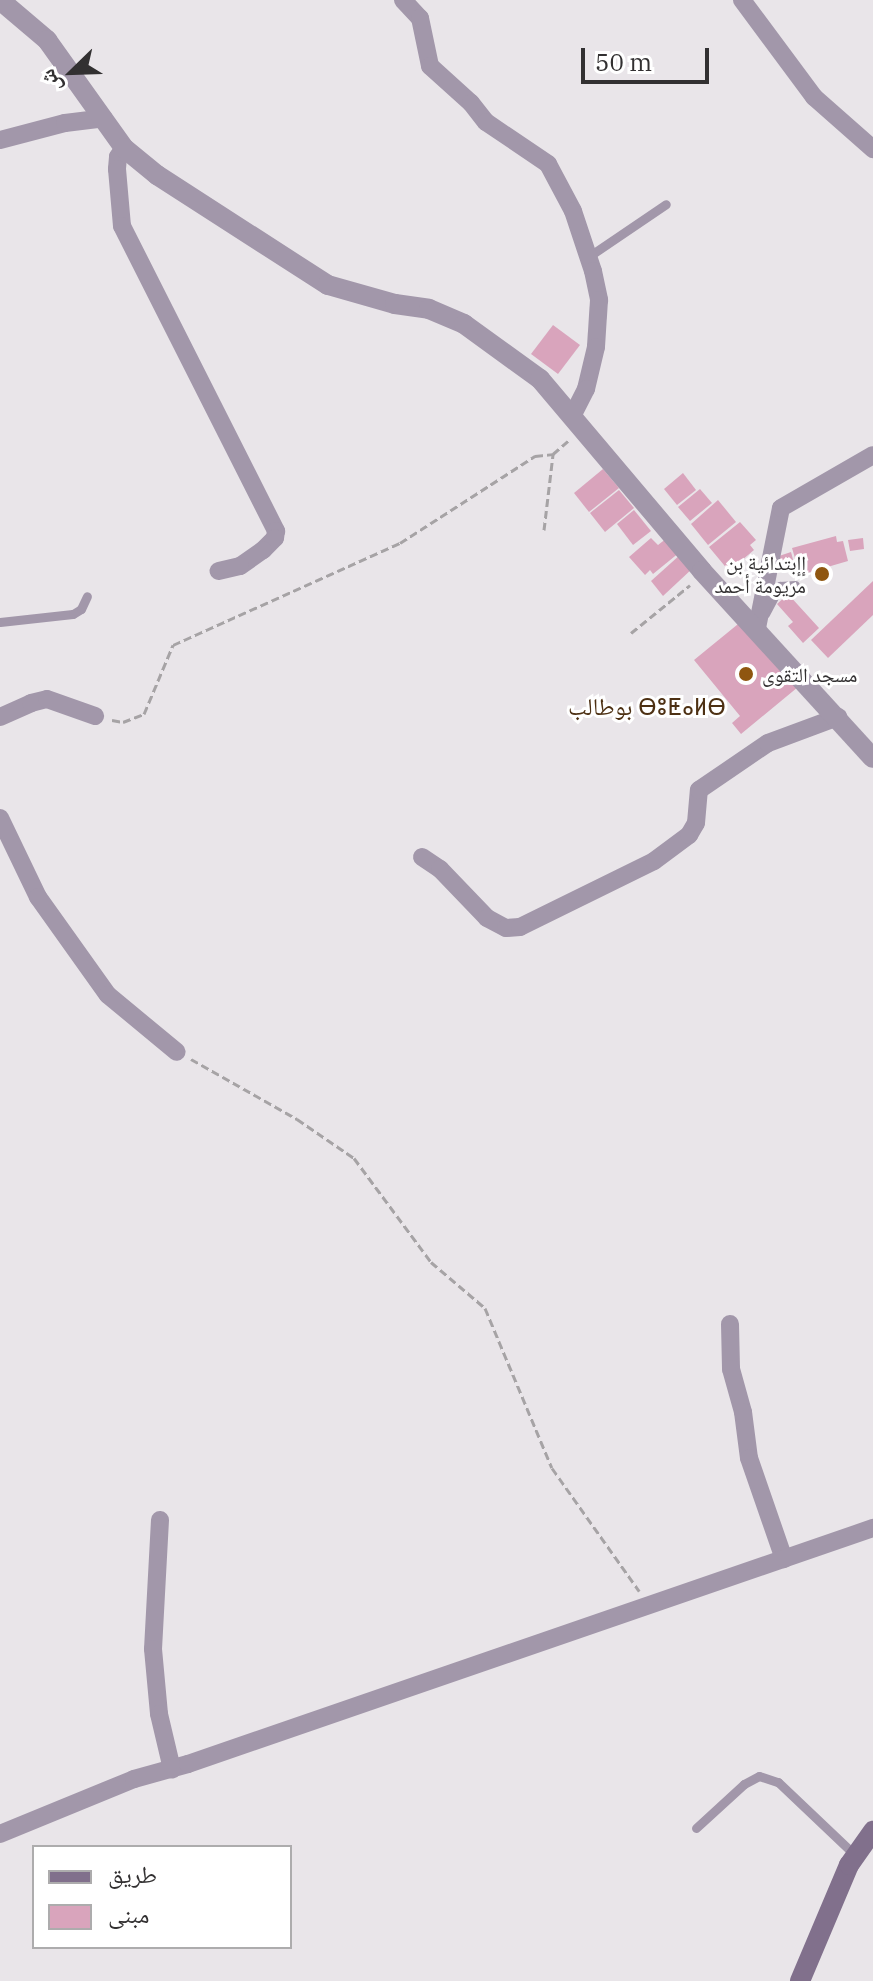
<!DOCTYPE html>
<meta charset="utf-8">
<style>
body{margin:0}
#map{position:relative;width:873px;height:1981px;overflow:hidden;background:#e9e5e9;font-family:"IBM Plex Serif","Noto Naskh Arabic","Noto Sans Tifinagh",serif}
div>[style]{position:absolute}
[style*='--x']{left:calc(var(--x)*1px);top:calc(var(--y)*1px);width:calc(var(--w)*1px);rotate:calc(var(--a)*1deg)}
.building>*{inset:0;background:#d9a4bc}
.path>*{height:3px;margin-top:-1.5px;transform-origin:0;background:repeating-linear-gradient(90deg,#a6a3a5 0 8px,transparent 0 12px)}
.service>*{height:9px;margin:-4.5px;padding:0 4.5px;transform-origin:4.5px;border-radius:4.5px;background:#a297aa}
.minor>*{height:18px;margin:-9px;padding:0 9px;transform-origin:9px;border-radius:9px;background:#a297aa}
.tertiary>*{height:20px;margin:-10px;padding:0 10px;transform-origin:10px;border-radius:10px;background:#a297aa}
.secondary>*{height:20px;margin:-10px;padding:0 10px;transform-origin:10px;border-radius:10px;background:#81708c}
.dots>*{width:22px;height:22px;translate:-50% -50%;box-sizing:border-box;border:4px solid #fff;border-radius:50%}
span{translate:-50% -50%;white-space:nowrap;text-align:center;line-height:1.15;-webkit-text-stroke:6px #fff;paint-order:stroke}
.poi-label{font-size:20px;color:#323031}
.right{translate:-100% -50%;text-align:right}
.left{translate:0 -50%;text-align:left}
.quarter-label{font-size:24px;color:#4d3013}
.legend{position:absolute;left:32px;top:1845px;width:260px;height:104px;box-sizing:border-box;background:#fff;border:2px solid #adacad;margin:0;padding:10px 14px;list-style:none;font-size:24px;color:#323031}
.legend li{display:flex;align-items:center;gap:16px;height:40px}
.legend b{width:40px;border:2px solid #adacad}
.north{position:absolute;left:32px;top:32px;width:80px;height:80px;-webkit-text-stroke:6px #fff;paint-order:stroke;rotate:247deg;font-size:22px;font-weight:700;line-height:32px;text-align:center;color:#323031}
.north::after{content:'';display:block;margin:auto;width:28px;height:36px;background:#323031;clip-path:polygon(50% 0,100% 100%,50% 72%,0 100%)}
.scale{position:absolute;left:581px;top:48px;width:128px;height:36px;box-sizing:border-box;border:4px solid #323031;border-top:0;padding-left:10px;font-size:24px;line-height:28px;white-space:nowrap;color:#323031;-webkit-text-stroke:6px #fff;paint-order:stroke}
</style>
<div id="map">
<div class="building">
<i style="clip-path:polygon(553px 325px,580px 345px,558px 374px,531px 354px)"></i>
<i style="clip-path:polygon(603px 469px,619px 488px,589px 512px,574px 493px)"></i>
<i style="clip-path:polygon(683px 473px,696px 490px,677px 505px,664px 489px)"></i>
<i style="clip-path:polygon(700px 489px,712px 503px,690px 521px,678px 507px)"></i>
<i style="clip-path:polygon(619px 490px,634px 508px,605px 532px,590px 513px)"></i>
<i style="clip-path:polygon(718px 500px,736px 522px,708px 545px,691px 524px)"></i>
<i style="clip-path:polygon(634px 510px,651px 531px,633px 545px,617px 524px)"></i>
<i style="clip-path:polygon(740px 522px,756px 540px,750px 545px,754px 550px,729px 571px,709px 547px)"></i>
<i style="clip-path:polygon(836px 536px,837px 542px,843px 541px,848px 561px,800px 575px,792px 548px)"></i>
<i style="clip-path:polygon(651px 538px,658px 545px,667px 538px,680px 552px,653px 574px,650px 570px,645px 575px,629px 557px)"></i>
<i style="clip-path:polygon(863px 538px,864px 549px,850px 551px,848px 540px)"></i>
<i style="clip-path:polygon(791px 552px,795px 567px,775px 572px,779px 556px)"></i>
<i style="clip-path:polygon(681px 554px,693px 568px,663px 596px,651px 581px)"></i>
<i style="clip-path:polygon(873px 581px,873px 615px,828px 658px,811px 640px)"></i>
<i style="clip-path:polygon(788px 594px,819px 628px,803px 643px,788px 626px,793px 622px,777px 604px)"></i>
<i style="clip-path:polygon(743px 620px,798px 687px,741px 734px,732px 723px,740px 716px,694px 660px)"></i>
</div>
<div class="path">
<i style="--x:544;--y:530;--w:77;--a:-83.2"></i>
<i style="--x:553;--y:454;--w:20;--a:-41"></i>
<i style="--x:631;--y:633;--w:76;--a:-39.1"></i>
<i style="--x:112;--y:720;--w:11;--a:10"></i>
<i style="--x:123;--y:722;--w:22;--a:-21"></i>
<i style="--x:144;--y:714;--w:75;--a:-67.2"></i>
<i style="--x:173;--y:645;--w:249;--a:-24.2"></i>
<i style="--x:400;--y:543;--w:161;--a:-32.8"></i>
<i style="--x:535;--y:456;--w:18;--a:-6"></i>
<i style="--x:191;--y:1059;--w:122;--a:29.5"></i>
<i style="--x:297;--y:1119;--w:69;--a:34.4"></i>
<i style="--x:354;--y:1158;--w:129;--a:53.5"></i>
<i style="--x:431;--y:1262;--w:71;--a:40.4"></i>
<i style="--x:485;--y:1308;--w:173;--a:67.3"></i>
<i style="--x:552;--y:1468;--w:151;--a:54.7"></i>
</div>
<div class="service">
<i style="--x:588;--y:257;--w:94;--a:-34.2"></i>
<i style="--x:765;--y:614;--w:32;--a:-62"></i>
<i style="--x:780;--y:586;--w:15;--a:-4"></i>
<i style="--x:0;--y:622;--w:73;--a:-6.3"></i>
<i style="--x:73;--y:614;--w:9;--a:-32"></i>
<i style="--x:81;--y:609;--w:14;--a:-65"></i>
<i style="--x:696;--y:1828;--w:65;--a:-42.5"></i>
<i style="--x:744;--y:1784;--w:17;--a:-28"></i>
<i style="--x:759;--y:1776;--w:20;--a:18"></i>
<i style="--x:778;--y:1782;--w:106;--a:43.5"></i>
</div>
<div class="minor">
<i style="--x:403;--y:0;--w:25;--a:47"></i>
<i style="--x:420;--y:18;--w:49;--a:78.2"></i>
<i style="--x:430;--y:66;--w:55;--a:42.1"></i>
<i style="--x:471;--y:103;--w:24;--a:52"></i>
<i style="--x:486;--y:122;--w:75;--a:34.1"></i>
<i style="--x:548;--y:164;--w:53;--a:62"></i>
<i style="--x:573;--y:211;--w:63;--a:71.6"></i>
<i style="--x:593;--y:271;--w:30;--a:78"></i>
<i style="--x:599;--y:300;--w:47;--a:93.7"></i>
<i style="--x:596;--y:347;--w:43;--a:103.4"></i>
<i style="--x:586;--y:389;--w:30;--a:117"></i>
<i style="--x:742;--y:0;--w:121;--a:53.4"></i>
<i style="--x:814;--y:97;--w:79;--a:41.4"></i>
<i style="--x:0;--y:140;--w:67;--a:-14.7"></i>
<i style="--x:65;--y:123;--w:39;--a:-7"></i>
<i style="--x:124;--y:148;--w:11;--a:124"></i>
<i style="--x:118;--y:157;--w:12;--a:95"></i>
<i style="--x:117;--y:169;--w:57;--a:85"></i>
<i style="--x:122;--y:226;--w:342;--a:63.2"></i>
<i style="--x:276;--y:531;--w:7;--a:98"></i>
<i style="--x:275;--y:538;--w:17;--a:135"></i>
<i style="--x:263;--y:550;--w:28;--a:145"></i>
<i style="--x:240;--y:566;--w:22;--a:167"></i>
<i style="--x:757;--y:628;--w:122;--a:-78.7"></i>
<i style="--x:781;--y:508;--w:106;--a:-29.9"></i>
<i style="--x:0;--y:717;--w:34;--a:-24"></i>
<i style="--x:31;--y:703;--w:16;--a:-14"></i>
<i style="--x:47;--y:699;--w:51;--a:19.5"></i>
<i style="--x:0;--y:818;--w:88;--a:64.3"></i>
<i style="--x:38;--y:897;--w:120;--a:54.5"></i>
<i style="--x:108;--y:995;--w:89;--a:39.6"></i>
<i style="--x:422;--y:857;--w:22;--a:34"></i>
<i style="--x:440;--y:869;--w:68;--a:46.2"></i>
<i style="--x:487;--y:918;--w:21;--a:28"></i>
<i style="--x:506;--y:928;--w:14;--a:-4"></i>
<i style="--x:520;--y:927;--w:149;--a:-26.2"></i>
<i style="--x:654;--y:861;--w:44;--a:-36.6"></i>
<i style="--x:689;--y:835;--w:14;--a:-60"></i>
<i style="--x:696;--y:823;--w:33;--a:-85"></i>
<i style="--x:699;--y:790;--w:83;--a:-34.3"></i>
<i style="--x:768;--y:743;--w:75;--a:-20.4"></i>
<i style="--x:730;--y:1324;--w:45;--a:88.7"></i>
<i style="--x:731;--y:1369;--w:45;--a:74.4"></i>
<i style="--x:743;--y:1412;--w:46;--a:82.6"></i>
<i style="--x:749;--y:1458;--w:107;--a:70.9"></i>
<i style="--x:160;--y:1520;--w:129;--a:93.1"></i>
<i style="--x:153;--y:1649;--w:65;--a:84.7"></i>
<i style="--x:159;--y:1714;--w:57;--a:76.7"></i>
<i style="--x:0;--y:1834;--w:145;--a:-22.3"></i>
<i style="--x:134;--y:1779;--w:56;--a:-15.5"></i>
<i style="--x:188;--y:1764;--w:725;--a:-19.01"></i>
</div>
<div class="tertiary">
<i style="--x:0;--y:0;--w:62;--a:40.4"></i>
<i style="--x:47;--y:40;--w:133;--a:54.5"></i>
<i style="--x:124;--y:148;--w:43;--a:39.3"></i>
<i style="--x:157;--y:175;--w:203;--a:32.8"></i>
<i style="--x:328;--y:285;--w:70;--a:15.8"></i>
<i style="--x:395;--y:304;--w:34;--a:8"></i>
<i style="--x:429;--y:309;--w:38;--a:23"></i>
<i style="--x:464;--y:324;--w:94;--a:35.9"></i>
<i style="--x:540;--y:379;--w:251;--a:49.8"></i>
<i style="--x:702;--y:571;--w:253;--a:47.6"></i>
</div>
<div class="secondary">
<i style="--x:800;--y:1981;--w:126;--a:-67.1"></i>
<i style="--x:849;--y:1865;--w:42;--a:-54.8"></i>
</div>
<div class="dots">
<i style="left:822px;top:574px;background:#8f5610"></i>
<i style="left:746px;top:674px;background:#8f5610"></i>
</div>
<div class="poi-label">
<span class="right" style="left:806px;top:574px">إإبتدائية بن<br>مريومة أحمد</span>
<span class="left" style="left:762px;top:674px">مسجد التقوى</span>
</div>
<div class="quarter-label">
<span style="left:647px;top:707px">بوطالب ⴱⵓⵟⴰⵍⴱ</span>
</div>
<ul class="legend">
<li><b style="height:10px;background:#81708c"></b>طريق</li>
<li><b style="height:22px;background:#d9a4bc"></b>مبنى</li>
</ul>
<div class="north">ش</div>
<div class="scale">50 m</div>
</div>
